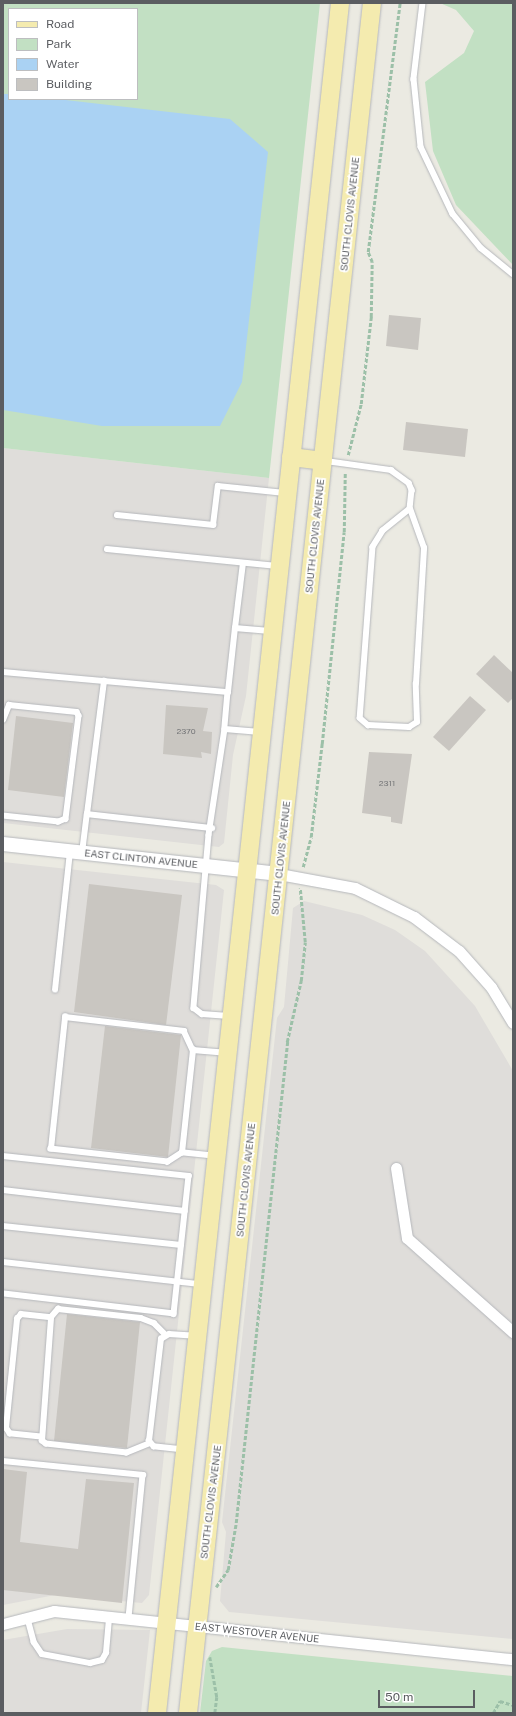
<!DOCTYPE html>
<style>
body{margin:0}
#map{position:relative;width:516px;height:1716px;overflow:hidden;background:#ebeae2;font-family:"Public Sans",sans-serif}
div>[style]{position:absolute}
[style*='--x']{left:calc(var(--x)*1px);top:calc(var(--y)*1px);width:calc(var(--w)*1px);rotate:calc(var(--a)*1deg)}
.industrial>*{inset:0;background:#dfddda}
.green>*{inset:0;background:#c2e0c3}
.water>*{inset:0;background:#aad2f3}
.building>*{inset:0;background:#c9c6c1}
.path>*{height:2.5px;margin-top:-1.25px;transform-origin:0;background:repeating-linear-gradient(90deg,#9cc0a8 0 4px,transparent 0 6px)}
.roads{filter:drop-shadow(0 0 1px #b5b7bb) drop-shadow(0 0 1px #b5b7bb)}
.service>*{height:5.5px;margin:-2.75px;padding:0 2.75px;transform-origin:2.75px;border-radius:2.75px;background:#fff}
.minor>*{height:11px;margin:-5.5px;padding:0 5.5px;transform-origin:5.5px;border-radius:5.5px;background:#fff}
.tertiary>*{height:14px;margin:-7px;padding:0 7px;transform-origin:7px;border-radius:7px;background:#fff}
.primary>*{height:18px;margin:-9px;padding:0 9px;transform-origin:9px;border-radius:9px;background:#f4ebaf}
span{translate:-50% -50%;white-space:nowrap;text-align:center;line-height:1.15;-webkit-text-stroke:3.5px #fff;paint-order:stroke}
.number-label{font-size:8px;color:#767779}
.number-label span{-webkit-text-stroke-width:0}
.street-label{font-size:10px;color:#5b5d61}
.frame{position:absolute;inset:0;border:4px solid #5b5d61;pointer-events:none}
.legend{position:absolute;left:8px;top:8px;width:130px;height:92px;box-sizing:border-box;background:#fff;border:1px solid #bdbec0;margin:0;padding:5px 7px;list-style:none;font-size:12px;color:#5b5d61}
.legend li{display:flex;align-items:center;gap:8px;height:20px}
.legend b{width:20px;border:1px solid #bdbec0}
.scale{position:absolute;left:378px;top:1690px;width:97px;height:18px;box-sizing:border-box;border:2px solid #5b5d61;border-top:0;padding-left:5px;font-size:12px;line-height:14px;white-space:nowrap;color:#5b5d61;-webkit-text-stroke:3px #fff;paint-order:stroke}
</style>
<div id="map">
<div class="industrial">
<i style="clip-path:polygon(3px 448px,269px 478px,246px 696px,233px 755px,224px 843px,219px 847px,3px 823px)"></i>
<i style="clip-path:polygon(3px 862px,216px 885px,224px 890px,149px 1595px,142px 1603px,55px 1595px,3px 1605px)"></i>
<i style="clip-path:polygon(304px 901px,362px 915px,395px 930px,425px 951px,475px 1006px,513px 1071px,513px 1639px,229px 1612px,220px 1601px,226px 1532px,222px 1522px,277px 1018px,284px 1007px,293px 908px)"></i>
<i style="clip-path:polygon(67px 1629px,150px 1630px,141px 1713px,3px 1713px,3px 1640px)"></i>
</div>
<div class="green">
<i style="clip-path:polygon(evenodd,3px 3px,320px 3px,269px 478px,3px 448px,3px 3px,9px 9px,137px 9px,137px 99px,9px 99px,9px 9px)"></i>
<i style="clip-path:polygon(440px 3px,513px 3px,513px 265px,456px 205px,433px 151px,425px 82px,464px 53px,474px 31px,456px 10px)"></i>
<i style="clip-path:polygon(222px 1647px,513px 1676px,513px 1713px,200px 1713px,206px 1661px,212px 1651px)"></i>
</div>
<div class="water">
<i style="clip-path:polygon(3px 94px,9px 94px,9px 99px,57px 99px,230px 119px,268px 152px,242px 382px,220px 426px,102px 426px,3px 410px)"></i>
</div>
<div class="building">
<i style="clip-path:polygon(389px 315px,421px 318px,418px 350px,386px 346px)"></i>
<i style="clip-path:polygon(406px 422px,468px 429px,465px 457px,403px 450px)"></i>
<i style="clip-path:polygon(494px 655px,513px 673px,513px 698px,508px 703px,476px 674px)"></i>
<i style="clip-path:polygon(470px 696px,486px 710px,449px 751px,433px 737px)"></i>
<i style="clip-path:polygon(166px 705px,208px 708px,203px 731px,212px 732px,211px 754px,201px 752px,202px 758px,163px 754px)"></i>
<i style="clip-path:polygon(16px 716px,73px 723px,64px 797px,8px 790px)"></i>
<i style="clip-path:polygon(369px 752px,412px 754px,402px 824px,391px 822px,391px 817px,362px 813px)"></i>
<i style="clip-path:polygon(89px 884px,182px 895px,166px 1025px,74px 1012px)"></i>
<i style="clip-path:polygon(105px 1026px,181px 1035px,168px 1157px,91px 1148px)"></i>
<i style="clip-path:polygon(67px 1314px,140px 1322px,127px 1448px,54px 1441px)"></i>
<i style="clip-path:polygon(3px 1469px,27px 1472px,20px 1542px,78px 1549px,86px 1479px,134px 1483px,122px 1603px,3px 1590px)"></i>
</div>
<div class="path">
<i style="--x:348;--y:455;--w:53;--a:-75.7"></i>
<i style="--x:361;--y:404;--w:88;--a:-83.4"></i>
<i style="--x:371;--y:317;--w:55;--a:-89"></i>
<i style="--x:372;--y:262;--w:11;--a:-112"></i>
<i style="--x:368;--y:252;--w:251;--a:-82.7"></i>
<i style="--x:303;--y:867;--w:31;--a:-75"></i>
<i style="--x:311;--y:837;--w:94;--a:-83.3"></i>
<i style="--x:322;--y:744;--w:213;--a:-84.1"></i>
<i style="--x:344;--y:532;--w:60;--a:-89"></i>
<i style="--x:216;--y:1587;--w:21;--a:-55"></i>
<i style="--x:228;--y:1570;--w:48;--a:-80.3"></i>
<i style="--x:236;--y:1523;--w:484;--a:-83.9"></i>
<i style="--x:287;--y:1042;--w:63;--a:-77.1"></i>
<i style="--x:301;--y:981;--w:39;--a:-84"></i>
<i style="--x:305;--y:942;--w:54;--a:-95.3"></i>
<i style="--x:210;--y:1657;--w:41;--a:80.1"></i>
<i style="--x:217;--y:1697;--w:16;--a:97"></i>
<i style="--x:493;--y:1713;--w:14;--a:-60"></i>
<i style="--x:500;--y:1701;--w:14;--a:17"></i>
</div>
<div class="roads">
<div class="service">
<i style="--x:423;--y:3;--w:77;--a:96.8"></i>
<i style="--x:414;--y:79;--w:68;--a:84.1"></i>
<i style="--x:421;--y:147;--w:74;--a:64.5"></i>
<i style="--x:453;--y:214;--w:44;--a:50.5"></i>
<i style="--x:481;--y:248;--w:41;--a:39.1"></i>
<i style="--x:326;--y:461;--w:66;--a:7.9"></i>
<i style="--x:391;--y:470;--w:22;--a:36"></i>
<i style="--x:409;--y:483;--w:8;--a:67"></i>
<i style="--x:412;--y:490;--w:19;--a:96"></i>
<i style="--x:410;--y:509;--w:35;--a:141"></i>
<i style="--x:383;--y:531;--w:19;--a:122"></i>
<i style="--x:373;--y:547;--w:171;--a:94.3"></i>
<i style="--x:360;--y:718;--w:11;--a:41"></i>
<i style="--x:368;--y:725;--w:41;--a:2.8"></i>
<i style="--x:409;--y:727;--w:9;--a:-32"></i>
<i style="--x:417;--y:722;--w:38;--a:-92"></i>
<i style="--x:416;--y:684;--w:136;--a:-86.6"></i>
<i style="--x:424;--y:548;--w:41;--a:-109.7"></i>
<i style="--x:117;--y:515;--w:97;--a:5.9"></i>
<i style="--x:213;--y:525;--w:39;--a:-83"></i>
<i style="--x:218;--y:486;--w:67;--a:6"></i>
<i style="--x:107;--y:549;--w:171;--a:5.7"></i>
<i style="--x:235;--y:628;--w:65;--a:-83"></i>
<i style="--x:3;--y:672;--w:226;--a:5.1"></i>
<i style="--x:228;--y:692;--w:37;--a:95"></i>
<i style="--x:225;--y:729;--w:35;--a:5"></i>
<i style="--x:228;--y:692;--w:64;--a:-83.8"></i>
<i style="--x:235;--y:628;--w:35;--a:5"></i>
<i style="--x:3;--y:720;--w:16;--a:-68"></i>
<i style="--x:9;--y:705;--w:68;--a:5.9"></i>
<i style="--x:77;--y:712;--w:4;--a:63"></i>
<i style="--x:79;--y:716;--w:104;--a:97.2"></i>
<i style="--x:66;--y:819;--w:8;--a:157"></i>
<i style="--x:59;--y:822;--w:56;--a:-173.9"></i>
<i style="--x:225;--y:729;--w:107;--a:98.6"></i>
<i style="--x:209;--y:835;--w:174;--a:95"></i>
<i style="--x:194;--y:1008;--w:10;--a:37"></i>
<i style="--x:202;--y:1014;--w:27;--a:4"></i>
<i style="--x:87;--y:814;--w:134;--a:-82.7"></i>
<i style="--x:82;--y:853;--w:39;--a:-83"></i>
<i style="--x:87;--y:814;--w:126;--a:6.4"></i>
<i style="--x:55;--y:990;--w:139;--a:-83.8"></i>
<i style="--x:182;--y:1153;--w:17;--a:147"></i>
<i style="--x:168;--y:1162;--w:118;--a:-173.7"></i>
<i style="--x:51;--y:1149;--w:133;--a:-83.9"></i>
<i style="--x:65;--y:1017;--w:120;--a:6.7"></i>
<i style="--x:184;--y:1031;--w:21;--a:65"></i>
<i style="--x:3;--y:1156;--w:187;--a:6.1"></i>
<i style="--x:189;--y:1176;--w:139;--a:96.2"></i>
<i style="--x:174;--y:1314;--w:172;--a:-173.3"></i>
<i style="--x:213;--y:1156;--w:31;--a:-174"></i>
<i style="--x:182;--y:1153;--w:104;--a:-83.9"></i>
<i style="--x:193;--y:1050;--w:32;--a:5"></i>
<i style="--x:3;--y:1190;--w:183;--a:6.6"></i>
<i style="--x:3;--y:1226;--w:179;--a:6.1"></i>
<i style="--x:3;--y:1262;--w:198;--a:6.4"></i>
<i style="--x:41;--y:1437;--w:31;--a:-174"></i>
<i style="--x:10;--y:1434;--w:7;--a:-124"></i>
<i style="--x:6;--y:1428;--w:110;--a:-84.2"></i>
<i style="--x:17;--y:1319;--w:6;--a:-51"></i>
<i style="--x:21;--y:1314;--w:30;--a:6"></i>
<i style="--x:149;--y:1444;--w:24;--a:158"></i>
<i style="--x:127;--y:1453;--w:81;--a:-173.7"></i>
<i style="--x:46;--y:1444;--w:5;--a:-143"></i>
<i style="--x:42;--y:1441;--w:124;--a:-85.8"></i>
<i style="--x:51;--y:1317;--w:11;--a:-49"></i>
<i style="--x:58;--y:1309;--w:83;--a:6.2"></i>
<i style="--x:141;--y:1318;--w:14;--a:21"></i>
<i style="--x:154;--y:1323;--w:16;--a:45"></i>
<i style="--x:184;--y:1450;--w:30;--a:-174"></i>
<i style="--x:154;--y:1447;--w:8;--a:-130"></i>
<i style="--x:149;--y:1441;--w:103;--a:-83.3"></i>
<i style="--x:161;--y:1339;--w:9;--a:-32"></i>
<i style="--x:169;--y:1334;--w:26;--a:4"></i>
<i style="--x:3;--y:1461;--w:141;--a:5.7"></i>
<i style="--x:143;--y:1475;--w:145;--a:95.6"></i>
<i style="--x:28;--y:1619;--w:24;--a:75"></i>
<i style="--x:34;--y:1642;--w:14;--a:56"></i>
<i style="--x:42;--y:1654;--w:49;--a:10.6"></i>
<i style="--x:90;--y:1663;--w:12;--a:-14"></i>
<i style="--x:102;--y:1660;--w:8;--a:-60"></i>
<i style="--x:106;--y:1653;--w:36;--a:-85"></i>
</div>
<div class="minor">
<i style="--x:279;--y:874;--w:77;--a:10.4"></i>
<i style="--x:355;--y:888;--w:66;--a:26.2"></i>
<i style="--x:414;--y:917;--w:56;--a:37.1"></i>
<i style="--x:459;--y:951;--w:48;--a:48.4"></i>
<i style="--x:491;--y:987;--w:42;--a:58.6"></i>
<i style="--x:396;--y:1168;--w:71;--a:81.1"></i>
<i style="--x:407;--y:1238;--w:142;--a:41.6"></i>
<i style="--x:3;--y:1624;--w:53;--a:-14.3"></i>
<i style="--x:54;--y:1611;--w:462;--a:6"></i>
</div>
<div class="tertiary">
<i style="--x:3;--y:844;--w:278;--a:6.2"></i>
</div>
<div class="primary">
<i style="--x:291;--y:457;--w:32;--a:7"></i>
<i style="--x:157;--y:1713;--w:1720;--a:-83.89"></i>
<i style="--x:188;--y:1713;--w:1720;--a:-83.86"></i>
</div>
</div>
<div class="number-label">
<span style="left:186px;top:732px">2370</span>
<span style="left:387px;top:784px">2311</span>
</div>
<div class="street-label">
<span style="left:350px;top:214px;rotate:-84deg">SOUTH CLOVIS AVENUE</span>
<span style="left:315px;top:536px;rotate:-84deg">SOUTH CLOVIS AVENUE</span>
<span style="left:281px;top:858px;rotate:-84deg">SOUTH CLOVIS AVENUE</span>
<span style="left:141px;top:859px;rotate:6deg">EAST CLINTON AVENUE</span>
<span style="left:246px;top:1180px;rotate:-84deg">SOUTH CLOVIS AVENUE</span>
<span style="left:211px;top:1502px;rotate:-83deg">SOUTH CLOVIS AVENUE</span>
<span style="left:257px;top:1633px;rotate:6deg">EAST WESTOVER AVENUE</span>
</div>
<div class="frame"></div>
<ul class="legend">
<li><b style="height:5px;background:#f4ebaf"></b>Road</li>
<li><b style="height:11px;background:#c2e0c3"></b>Park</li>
<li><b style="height:11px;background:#aad2f3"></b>Water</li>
<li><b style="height:11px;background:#c9c6c1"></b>Building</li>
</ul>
<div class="scale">50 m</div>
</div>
